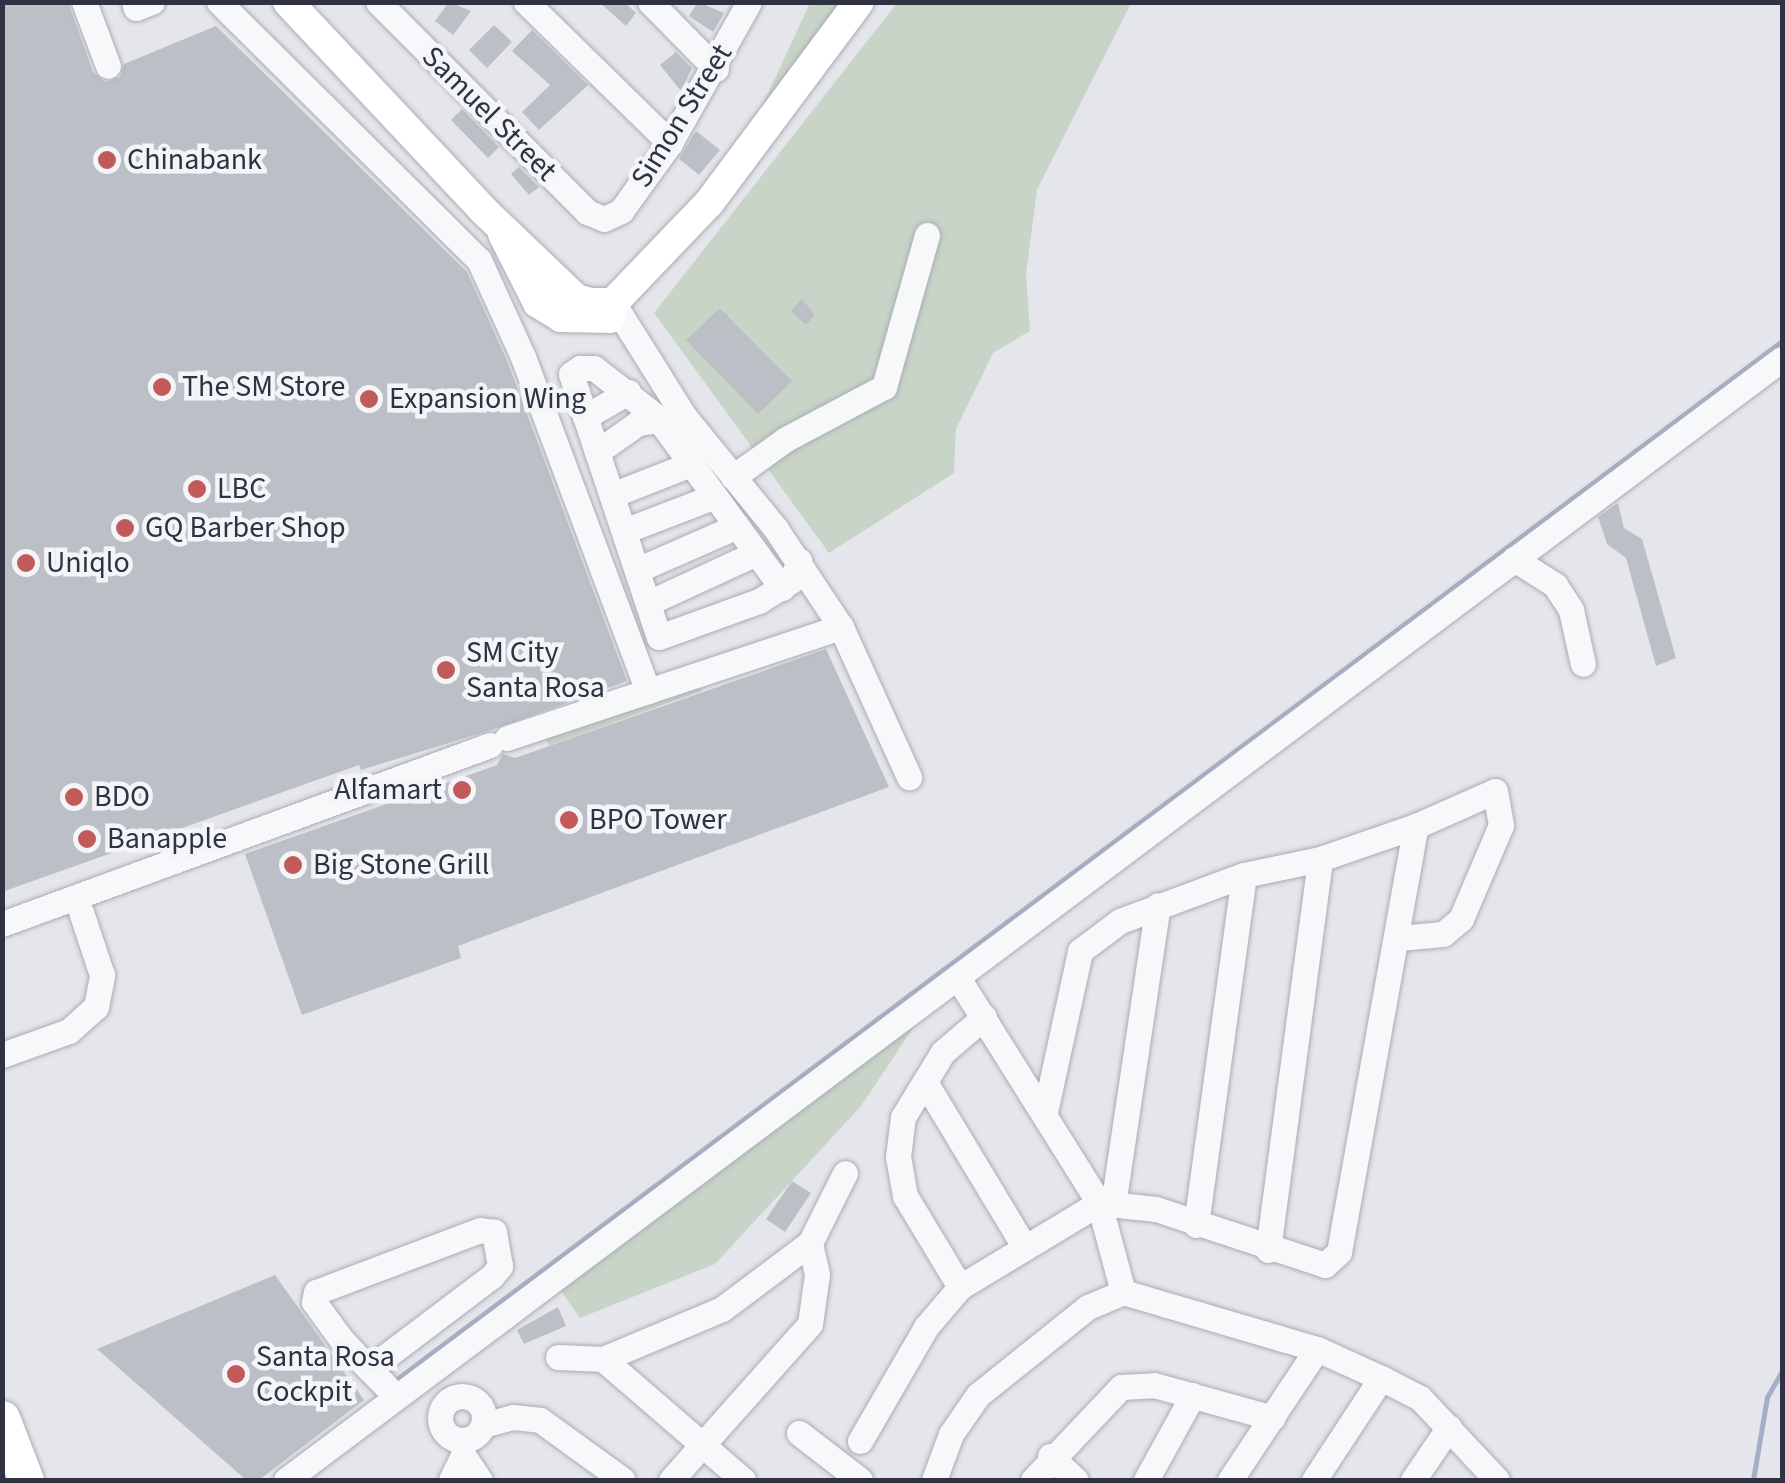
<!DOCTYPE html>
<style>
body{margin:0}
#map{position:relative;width:1785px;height:1483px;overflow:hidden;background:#e5e6eb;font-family:"Source Sans 3",sans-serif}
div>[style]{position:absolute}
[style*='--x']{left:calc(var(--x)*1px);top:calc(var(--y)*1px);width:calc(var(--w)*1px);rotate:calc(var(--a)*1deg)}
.green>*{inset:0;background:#c8d4c7}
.stream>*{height:5px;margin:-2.5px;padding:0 2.5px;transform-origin:2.5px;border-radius:2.5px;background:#a4afc7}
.building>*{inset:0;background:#bdbfc7}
.roads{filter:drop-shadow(0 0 2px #aaacb5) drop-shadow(0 0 2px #aaacb5)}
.minor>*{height:25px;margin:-12.5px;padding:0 12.5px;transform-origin:12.5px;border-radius:12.5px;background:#f7f8fa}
.minor>.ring{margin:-12.5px;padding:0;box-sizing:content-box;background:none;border:25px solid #f7f8fa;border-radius:50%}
.major>*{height:30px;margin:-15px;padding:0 15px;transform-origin:15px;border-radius:15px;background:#fff}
.highway>*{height:35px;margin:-17.5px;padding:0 17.5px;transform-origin:17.5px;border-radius:17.5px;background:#fff}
.dots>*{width:28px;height:28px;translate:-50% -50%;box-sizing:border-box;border:5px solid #f4f5f8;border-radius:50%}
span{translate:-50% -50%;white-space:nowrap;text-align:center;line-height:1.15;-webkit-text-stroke:9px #f4f5f8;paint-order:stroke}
.street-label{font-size:30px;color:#2e3242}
.poi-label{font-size:30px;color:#2e3242}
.left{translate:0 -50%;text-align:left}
.right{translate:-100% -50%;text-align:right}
.frame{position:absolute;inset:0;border:5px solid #2e3242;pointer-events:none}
</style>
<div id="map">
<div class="green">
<i style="clip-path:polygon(810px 3px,843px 3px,757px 117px)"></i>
<i style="clip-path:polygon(897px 3px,1131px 3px,1037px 190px,1026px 274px,1030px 331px,993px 353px,956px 429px,954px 473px,829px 553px,654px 313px)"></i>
<i style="clip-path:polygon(699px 681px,702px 691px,549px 746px,544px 735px)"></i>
<i style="clip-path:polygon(931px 1001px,861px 1106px,715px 1264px,580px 1318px,555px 1282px)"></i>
</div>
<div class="stream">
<i style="--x:393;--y:1382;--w:1736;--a:-36.85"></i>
<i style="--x:1753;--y:1480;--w:84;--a:-80.4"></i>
<i style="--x:1767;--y:1397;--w:30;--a:-60"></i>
</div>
<div class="building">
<i style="clip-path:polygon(2px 2px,68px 2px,93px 72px,106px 82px,120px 77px,124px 64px,216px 26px,467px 272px,508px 363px,627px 681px,494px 729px,361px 770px,359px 765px,2px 892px)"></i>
<i style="clip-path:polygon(449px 2px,471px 11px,453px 35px,435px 21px)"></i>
<i style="clip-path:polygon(599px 2px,624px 2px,636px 13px,626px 26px)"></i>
<i style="clip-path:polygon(698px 2px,724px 13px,713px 32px,689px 16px)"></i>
<i style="clip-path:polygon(494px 25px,512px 42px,487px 68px,469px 50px)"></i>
<i style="clip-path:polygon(532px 30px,588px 85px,539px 130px,522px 112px,550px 85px,512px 51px)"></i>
<i style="clip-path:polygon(676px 52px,692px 68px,681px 91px,660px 65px)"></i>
<i style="clip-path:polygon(462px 109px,499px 147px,488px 158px,451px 120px)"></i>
<i style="clip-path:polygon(696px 131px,720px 150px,699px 175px,679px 159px)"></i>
<i style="clip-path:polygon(519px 167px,539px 187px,529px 195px,511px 174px)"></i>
<i style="clip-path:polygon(802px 299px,815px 315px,806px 325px,791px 311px)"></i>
<i style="clip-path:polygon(720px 308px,792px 381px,758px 414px,686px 340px)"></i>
<i style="clip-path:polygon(1618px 503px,1624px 528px,1642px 539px,1676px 658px,1656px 666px,1626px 558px,1607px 544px,1598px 517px)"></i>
<i style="clip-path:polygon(826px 649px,889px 787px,458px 946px,461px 958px,302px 1015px,245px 854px,497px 765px,503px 754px,515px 758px)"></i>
<i style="clip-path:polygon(792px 1181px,811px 1193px,785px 1232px,766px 1219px)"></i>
<i style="clip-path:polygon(275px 1275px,364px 1400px,259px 1480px,246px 1480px,97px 1349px)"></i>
<i style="clip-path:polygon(558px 1307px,566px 1326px,524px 1344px,517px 1330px)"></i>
</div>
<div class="roads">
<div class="minor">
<i style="--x:84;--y:2;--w:68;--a:69.4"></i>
<i style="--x:134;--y:2;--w:6;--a:72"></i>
<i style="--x:136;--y:8;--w:17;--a:-21"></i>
<i style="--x:219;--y:2;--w:366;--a:44.8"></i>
<i style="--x:479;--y:260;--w:107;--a:65.6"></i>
<i style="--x:523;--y:357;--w:357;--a:69.5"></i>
<i style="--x:378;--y:2;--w:296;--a:45.1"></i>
<i style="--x:587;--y:212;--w:18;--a:22"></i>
<i style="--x:604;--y:219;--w:19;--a:-25"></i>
<i style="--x:621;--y:211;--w:84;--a:-54.2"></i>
<i style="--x:670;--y:143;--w:162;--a:-60.7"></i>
<i style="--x:526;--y:2;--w:202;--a:44.4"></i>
<i style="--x:650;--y:2;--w:94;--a:45.4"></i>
<i style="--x:684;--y:416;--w:47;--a:171.3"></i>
<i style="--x:638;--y:423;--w:50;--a:144.7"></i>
<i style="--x:597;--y:452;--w:195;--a:71.5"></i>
<i style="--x:659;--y:637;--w:106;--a:-19.8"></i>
<i style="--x:759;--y:601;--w:38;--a:-32"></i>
<i style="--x:791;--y:581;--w:22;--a:-68"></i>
<i style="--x:585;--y:417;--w:50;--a:-30.2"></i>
<i style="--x:597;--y:452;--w:82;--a:-108.4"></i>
<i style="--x:571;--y:374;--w:11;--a:-34"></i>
<i style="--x:580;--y:368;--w:14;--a:0"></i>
<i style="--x:594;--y:368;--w:80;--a:37.9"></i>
<i style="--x:657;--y:417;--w:212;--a:53.8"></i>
<i style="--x:733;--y:477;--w:65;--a:-35.6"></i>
<i style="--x:786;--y:439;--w:111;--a:-28"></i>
<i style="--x:884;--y:387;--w:158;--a:-74.2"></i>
<i style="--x:612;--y:495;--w:85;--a:-21.4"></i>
<i style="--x:624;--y:531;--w:97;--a:-21"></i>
<i style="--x:1514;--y:559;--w:49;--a:32.4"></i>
<i style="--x:1555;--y:585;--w:30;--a:57"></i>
<i style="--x:1571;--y:610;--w:55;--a:77.5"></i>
<i style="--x:637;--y:570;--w:109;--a:-23.7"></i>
<i style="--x:648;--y:603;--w:119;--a:-24.8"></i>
<i style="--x:841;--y:627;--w:165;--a:65.6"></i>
<i style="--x:507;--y:738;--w:352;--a:-18.4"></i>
<i style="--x:841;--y:627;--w:118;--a:-123.6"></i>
<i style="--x:776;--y:529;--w:146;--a:-129.2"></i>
<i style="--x:684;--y:416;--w:133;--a:-122.1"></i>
<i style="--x:2;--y:924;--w:520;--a:-20.14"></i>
<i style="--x:958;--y:978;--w:266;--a:57.9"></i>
<i style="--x:1099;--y:1203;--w:92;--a:74.9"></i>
<i style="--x:2;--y:1055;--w:71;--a:-19.7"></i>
<i style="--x:69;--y:1031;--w:36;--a:-42"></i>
<i style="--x:96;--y:1007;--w:33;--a:-79"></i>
<i style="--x:102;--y:975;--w:66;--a:-108.4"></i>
<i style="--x:925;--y:1082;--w:192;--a:58.9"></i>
<i style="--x:1045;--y:1112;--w:165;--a:-77.7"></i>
<i style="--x:1080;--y:951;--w:50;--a:-36.9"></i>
<i style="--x:1120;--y:921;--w:132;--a:-20.4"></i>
<i style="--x:1244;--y:875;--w:78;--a:-11.9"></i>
<i style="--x:1320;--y:859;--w:102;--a:-19"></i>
<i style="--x:1416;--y:826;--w:86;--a:-23.9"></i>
<i style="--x:1495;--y:791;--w:35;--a:80"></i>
<i style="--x:1501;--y:825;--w:102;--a:113.1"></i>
<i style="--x:1461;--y:919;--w:23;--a:140"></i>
<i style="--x:1443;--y:934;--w:44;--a:174.8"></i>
<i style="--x:1113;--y:1205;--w:303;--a:-81.5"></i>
<i style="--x:1196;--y:1225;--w:353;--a:-82.2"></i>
<i style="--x:1268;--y:1250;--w:394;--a:-82.4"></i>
<i style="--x:960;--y:1287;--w:106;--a:-121.1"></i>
<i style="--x:905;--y:1196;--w:40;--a:-100"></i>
<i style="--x:898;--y:1157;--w:40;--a:-82.9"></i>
<i style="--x:903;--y:1117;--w:76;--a:-58.4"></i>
<i style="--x:943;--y:1052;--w:54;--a:-40.5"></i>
<i style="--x:558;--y:1357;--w:45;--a:2.5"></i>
<i style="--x:603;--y:1359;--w:129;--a:-22.8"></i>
<i style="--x:722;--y:1309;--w:110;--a:-36.9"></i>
<i style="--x:810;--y:1243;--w:78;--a:-63.4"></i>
<i style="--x:603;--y:1359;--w:185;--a:40.8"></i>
<i style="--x:369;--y:1369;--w:154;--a:-37.1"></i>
<i style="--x:492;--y:1276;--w:13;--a:-51"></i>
<i style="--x:500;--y:1266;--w:35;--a:-100"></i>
<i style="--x:494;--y:1232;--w:14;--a:-172"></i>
<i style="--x:480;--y:1230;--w:175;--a:159.3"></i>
<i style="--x:316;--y:1292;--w:10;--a:101"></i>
<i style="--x:314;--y:1302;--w:46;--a:53.9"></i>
<i style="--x:341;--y:1339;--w:41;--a:47"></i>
<i style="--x:369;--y:1369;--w:20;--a:45"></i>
<i style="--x:383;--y:1383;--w:18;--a:47"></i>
<i class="ring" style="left:440px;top:1396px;width:19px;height:19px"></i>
<i style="--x:483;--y:1425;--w:31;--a:-15"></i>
<i style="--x:513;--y:1417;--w:27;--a:6"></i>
<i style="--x:540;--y:1420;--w:102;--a:35.9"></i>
<i style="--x:799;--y:1433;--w:77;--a:37.6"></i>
<i style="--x:860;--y:1441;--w:132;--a:-59.9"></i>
<i style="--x:926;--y:1327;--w:52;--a:-49.6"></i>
<i style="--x:960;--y:1287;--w:162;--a:-31.1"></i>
<i style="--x:1099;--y:1203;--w:57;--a:6"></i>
<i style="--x:1156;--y:1209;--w:178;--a:18.3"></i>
<i style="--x:1325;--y:1265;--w:19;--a:-43"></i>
<i style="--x:1339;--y:1252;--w:433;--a:-79.8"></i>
<i style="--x:1050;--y:1456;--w:35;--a:43"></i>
<i style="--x:286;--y:1480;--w:1869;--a:-36.85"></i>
<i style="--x:451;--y:1480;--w:28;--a:-64"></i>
<i style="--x:463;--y:1455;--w:30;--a:56"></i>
<i style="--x:671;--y:1480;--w:209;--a:-48.3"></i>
<i style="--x:810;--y:1324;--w:50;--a:-82"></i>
<i style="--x:817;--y:1274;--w:32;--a:-103"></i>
<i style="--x:934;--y:1480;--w:49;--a:-69.7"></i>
<i style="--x:951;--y:1434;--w:47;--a:-55.3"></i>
<i style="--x:978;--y:1395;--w:141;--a:-38.7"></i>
<i style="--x:1088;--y:1307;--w:38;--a:-23"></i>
<i style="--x:1123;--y:1292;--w:202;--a:16.4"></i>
<i style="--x:1317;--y:1349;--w:70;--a:24.4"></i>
<i style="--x:1381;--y:1378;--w:44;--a:27.1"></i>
<i style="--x:1420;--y:1398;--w:112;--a:46.8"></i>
<i style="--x:1033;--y:1480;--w:128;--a:-46.6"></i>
<i style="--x:1121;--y:1387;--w:33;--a:-3"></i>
<i style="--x:1154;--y:1385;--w:123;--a:15.5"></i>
<i style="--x:1146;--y:1480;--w:97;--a:-61.1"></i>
<i style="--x:1230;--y:1480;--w:157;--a:-56.4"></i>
<i style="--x:1314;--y:1480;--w:122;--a:-56.7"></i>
<i style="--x:1413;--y:1480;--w:64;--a:-55.8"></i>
</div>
<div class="major">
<i style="--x:288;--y:2;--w:285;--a:46.8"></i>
<i style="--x:483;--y:210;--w:129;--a:43.7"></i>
<i style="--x:576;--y:299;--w:16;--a:15"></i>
<i style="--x:591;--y:303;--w:22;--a:0"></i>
<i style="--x:613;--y:303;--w:139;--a:-46.2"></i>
<i style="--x:709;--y:203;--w:251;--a:-53.3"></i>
<i style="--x:503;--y:234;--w:77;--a:63.1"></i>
<i style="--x:538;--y:303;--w:27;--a:31"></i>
<i style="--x:561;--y:317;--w:49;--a:1.2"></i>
</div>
<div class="highway">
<i style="--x:2;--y:1418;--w:66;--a:68.8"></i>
</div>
</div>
<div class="dots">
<i style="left:107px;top:160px;background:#c15a59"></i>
<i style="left:162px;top:387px;background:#c15a59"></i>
<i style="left:369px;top:399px;background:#c15a59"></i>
<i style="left:197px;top:489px;background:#c15a59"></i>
<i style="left:125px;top:528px;background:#c15a59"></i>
<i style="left:26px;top:563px;background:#c15a59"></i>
<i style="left:446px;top:670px;background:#c15a59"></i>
<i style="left:462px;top:790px;background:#c15a59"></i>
<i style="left:74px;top:797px;background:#c15a59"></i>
<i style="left:569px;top:820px;background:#c15a59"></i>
<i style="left:87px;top:839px;background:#c15a59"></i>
<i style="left:293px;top:865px;background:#c15a59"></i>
<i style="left:236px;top:1374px;background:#c15a59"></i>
</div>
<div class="street-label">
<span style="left:489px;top:114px;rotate:45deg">Samuel Street</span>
<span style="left:682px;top:116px;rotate:-58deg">Simon Street</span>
</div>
<div class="poi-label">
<span class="left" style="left:127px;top:160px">Chinabank</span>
<span class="left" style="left:182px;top:387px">The SM Store</span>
<span class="left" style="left:389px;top:399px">Expansion Wing</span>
<span class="left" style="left:217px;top:489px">LBC</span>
<span class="left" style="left:145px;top:528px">GQ Barber Shop</span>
<span class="left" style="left:46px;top:563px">Uniqlo</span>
<span class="left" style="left:466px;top:670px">SM City<br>Santa Rosa</span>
<span class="right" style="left:442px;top:790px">Alfamart</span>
<span class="left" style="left:94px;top:797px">BDO</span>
<span class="left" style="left:589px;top:820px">BPO Tower</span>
<span class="left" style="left:107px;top:839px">Banapple</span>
<span class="left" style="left:313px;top:865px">Big Stone Grill</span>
<span class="left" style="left:256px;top:1374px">Santa Rosa<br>Cockpit</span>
</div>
<div class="frame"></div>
</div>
